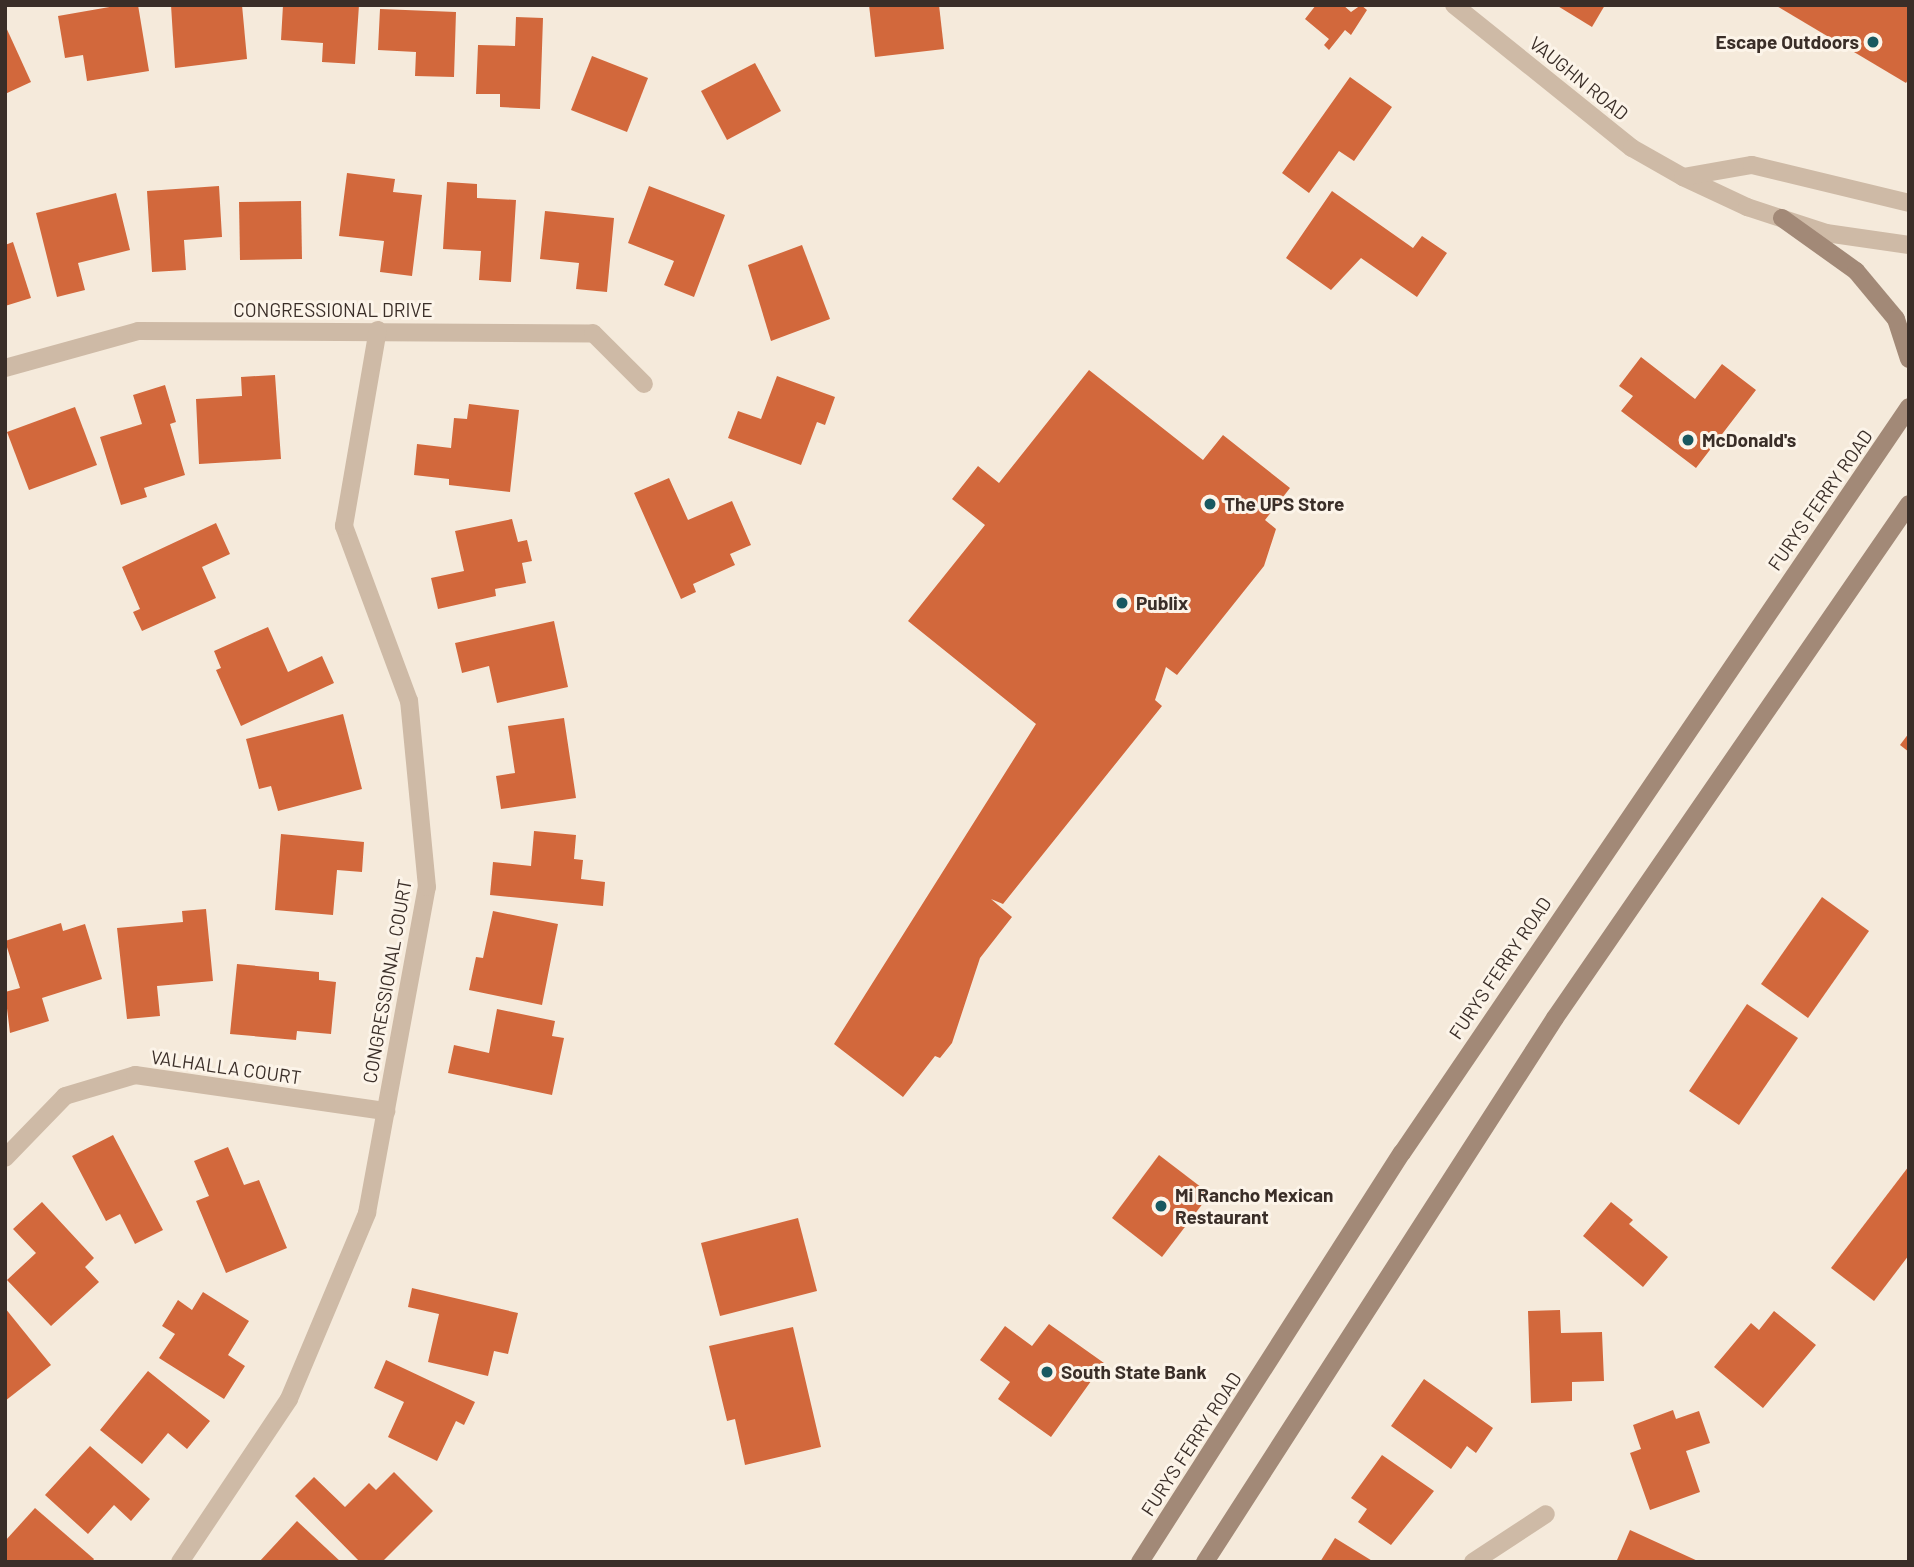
<!DOCTYPE html>
<style>
body{margin:0}
#map{position:relative;width:1914px;height:1567px;overflow:hidden;background:#f5eadb;font-family:Barlow,sans-serif}
div>[style]{position:absolute}
[style*='--x']{left:calc(var(--x)*1px);top:calc(var(--y)*1px);width:calc(var(--w)*1px);rotate:calc(var(--a)*1deg)}
.building>*{inset:0;background:#d2683c}
.street>*{height:18px;margin:-9px;padding:0 9px;transform-origin:9px;border-radius:9px;background:#cebaa6}
.secondary>*{height:18px;margin:-9px;padding:0 9px;transform-origin:9px;border-radius:9px;background:#a28977}
.dots>*{width:19px;height:19px;translate:-50% -50%;box-sizing:border-box;border:4px solid #fcf4e9;border-radius:50%}
span{translate:-50% -50%;white-space:nowrap;text-align:center;line-height:1.15;-webkit-text-stroke:6px #fcf4e9;paint-order:stroke}
.poi-label{font-size:19px;color:#3a2e28;font-weight:700}
.right{translate:-100% -50%;text-align:right}
.left{translate:0 -50%;text-align:left}
.street-label{font-size:19px;color:#3a2e28}
.frame{position:absolute;inset:0;border:7px solid #3a2e28;pointer-events:none}
</style>
<div id="map">
<div class="building">
<i style="clip-path:polygon(121px 5px,138px 5px,149px 71px,87px 81px,83px 55px,65px 58px,58px 16px)"></i>
<i style="clip-path:polygon(171px 5px,242px 5px,247px 59px,175px 68px)"></i>
<i style="clip-path:polygon(283px 5px,359px 5px,355px 64px,322px 62px,323px 43px,281px 40px)"></i>
<i style="clip-path:polygon(869px 5px,939px 5px,944px 49px,875px 57px)"></i>
<i style="clip-path:polygon(1316px 5px,1343px 5px,1351px 12px,1361px 5px,1367px 10px,1351px 35px,1345px 30px,1329px 50px,1324px 45px,1329px 39px,1305px 19px)"></i>
<i style="clip-path:polygon(1556px 5px,1605px 5px,1592px 27px)"></i>
<i style="clip-path:polygon(1775px 5px,1909px 5px,1909px 78px,1906px 83px)"></i>
<i style="clip-path:polygon(380px 9px,456px 12px,454px 77px,415px 76px,416px 52px,378px 50px)"></i>
<i style="clip-path:polygon(516px 17px,543px 18px,540px 109px,500px 107px,500px 94px,476px 94px,478px 45px,515px 46px)"></i>
<i style="clip-path:polygon(5px 25px,31px 82px,5px 94px)"></i>
<i style="clip-path:polygon(592px 56px,648px 78px,627px 132px,571px 110px)"></i>
<i style="clip-path:polygon(755px 63px,781px 111px,727px 140px,701px 91px)"></i>
<i style="clip-path:polygon(1350px 77px,1392px 107px,1354px 161px,1339px 151px,1309px 193px,1282px 173px)"></i>
<i style="clip-path:polygon(347px 173px,395px 179px,393px 192px,422px 195px,412px 276px,380px 272px,384px 241px,339px 236px)"></i>
<i style="clip-path:polygon(447px 182px,477px 184px,477px 198px,516px 200px,511px 282px,479px 280px,481px 251px,443px 249px)"></i>
<i style="clip-path:polygon(219px 186px,222px 237px,184px 240px,186px 270px,152px 272px,147px 191px)"></i>
<i style="clip-path:polygon(649px 186px,725px 215px,694px 297px,664px 285px,674px 261px,628px 243px)"></i>
<i style="clip-path:polygon(1332px 191px,1413px 248px,1422px 236px,1447px 253px,1417px 297px,1361px 258px,1331px 290px,1286px 258px)"></i>
<i style="clip-path:polygon(116px 193px,130px 250px,78px 263px,85px 290px,57px 297px,36px 213px)"></i>
<i style="clip-path:polygon(301px 201px,302px 259px,240px 260px,239px 202px)"></i>
<i style="clip-path:polygon(545px 211px,614px 218px,607px 292px,576px 289px,579px 263px,540px 259px)"></i>
<i style="clip-path:polygon(13px 242px,31px 298px,5px 306px,5px 245px)"></i>
<i style="clip-path:polygon(802px 245px,830px 319px,771px 341px,748px 265px)"></i>
<i style="clip-path:polygon(1641px 357px,1695px 399px,1722px 364px,1756px 390px,1696px 468px,1621px 411px,1633px 396px,1619px 386px)"></i>
<i style="clip-path:polygon(1089px 370px,1203px 460px,1223px 435px,1290px 488px,1265px 520px,1276px 529px,1264px 566px,1177px 675px,1166px 667px,1155px 700px,1162px 706px,1003px 904px,991px 899px,1012px 917px,980px 958px,952px 1043px,940px 1058px,935px 1056px,903px 1097px,834px 1044px,1036px 724px,908px 621px,985px 525px,952px 499px,978px 466px,999px 483px)"></i>
<i style="clip-path:polygon(275px 375px,281px 459px,199px 464px,196px 399px,242px 396px,241px 377px)"></i>
<i style="clip-path:polygon(777px 376px,835px 397px,825px 425px,817px 422px,801px 465px,728px 438px,738px 411px,761px 419px)"></i>
<i style="clip-path:polygon(165px 385px,176px 422px,170px 424px,185px 475px,144px 488px,147px 497px,121px 505px,100px 437px,142px 424px,133px 395px)"></i>
<i style="clip-path:polygon(469px 404px,519px 410px,510px 492px,449px 485px,449px 479px,414px 475px,417px 444px,451px 448px,454px 418px,467px 419px)"></i>
<i style="clip-path:polygon(75px 407px,97px 465px,29px 490px,7px 432px)"></i>
<i style="clip-path:polygon(669px 478px,688px 520px,732px 501px,751px 545px,730px 554px,735px 565px,693px 584px,696px 592px,681px 599px,634px 493px)"></i>
<i style="clip-path:polygon(512px 519px,518px 542px,527px 540px,532px 561px,522px 563px,526px 583px,495px 589px,496px 596px,438px 609px,431px 578px,464px 571px,455px 531px)"></i>
<i style="clip-path:polygon(216px 523px,230px 554px,202px 567px,216px 598px,142px 631px,133px 612px,140px 609px,122px 567px)"></i>
<i style="clip-path:polygon(554px 621px,568px 687px,497px 703px,489px 666px,462px 673px,455px 643px)"></i>
<i style="clip-path:polygon(268px 627px,288px 672px,322px 656px,334px 683px,241px 726px,216px 670px,221px 668px,214px 651px)"></i>
<i style="clip-path:polygon(343px 714px,362px 789px,278px 811px,271px 786px,259px 789px,246px 739px)"></i>
<i style="clip-path:polygon(564px 718px,576px 798px,501px 809px,496px 776px,515px 773px,508px 726px)"></i>
<i style="clip-path:polygon(1909px 733px,1909px 752px,1900px 745px)"></i>
<i style="clip-path:polygon(534px 831px,576px 835px,574px 859px,583px 860px,581px 879px,605px 882px,603px 906px,490px 895px,493px 862px,531px 866px)"></i>
<i style="clip-path:polygon(281px 834px,364px 842px,362px 872px,337px 870px,333px 915px,275px 910px)"></i>
<i style="clip-path:polygon(1822px 897px,1869px 931px,1808px 1018px,1761px 984px)"></i>
<i style="clip-path:polygon(206px 909px,213px 981px,157px 986px,160px 1016px,127px 1019px,117px 928px,183px 922px,182px 911px)"></i>
<i style="clip-path:polygon(493px 911px,558px 924px,542px 1005px,469px 990px,476px 957px,483px 958px)"></i>
<i style="clip-path:polygon(61px 923px,63px 931px,85px 924px,102px 979px,42px 998px,49px 1021px,10px 1033px,5px 992px,20px 988px,5px 941px)"></i>
<i style="clip-path:polygon(237px 964px,319px 972px,319px 980px,336px 982px,331px 1034px,297px 1031px,296px 1040px,230px 1034px)"></i>
<i style="clip-path:polygon(1747px 1004px,1798px 1038px,1739px 1125px,1689px 1091px)"></i>
<i style="clip-path:polygon(497px 1009px,555px 1021px,552px 1036px,564px 1038px,552px 1095px,448px 1073px,454px 1045px,489px 1053px)"></i>
<i style="clip-path:polygon(113px 1135px,163px 1230px,135px 1244px,120px 1214px,106px 1221px,72px 1156px)"></i>
<i style="clip-path:polygon(228px 1147px,244px 1185px,259px 1180px,287px 1248px,226px 1273px,196px 1201px,209px 1196px,194px 1161px)"></i>
<i style="clip-path:polygon(1159px 1155px,1210px 1194px,1162px 1257px,1112px 1218px)"></i>
<i style="clip-path:polygon(1909px 1166px,1909px 1255px,1874px 1301px,1831px 1268px)"></i>
<i style="clip-path:polygon(42px 1202px,94px 1258px,85px 1267px,99px 1282px,51px 1326px,7px 1280px,36px 1253px,13px 1229px)"></i>
<i style="clip-path:polygon(1611px 1202px,1633px 1220px,1629px 1224px,1668px 1257px,1643px 1287px,1583px 1236px)"></i>
<i style="clip-path:polygon(798px 1218px,817px 1291px,720px 1316px,701px 1243px)"></i>
<i style="clip-path:polygon(412px 1288px,518px 1313px,508px 1354px,494px 1351px,488px 1376px,428px 1362px,439px 1314px,408px 1307px)"></i>
<i style="clip-path:polygon(203px 1292px,249px 1321px,228px 1355px,245px 1366px,224px 1399px,159px 1358px,175px 1334px,162px 1326px,178px 1300px,192px 1310px)"></i>
<i style="clip-path:polygon(5px 1308px,51px 1365px,5px 1401px)"></i>
<i style="clip-path:polygon(1560px 1310px,1561px 1333px,1602px 1332px,1604px 1381px,1572px 1382px,1572px 1401px,1531px 1403px,1528px 1311px)"></i>
<i style="clip-path:polygon(1774px 1311px,1816px 1345px,1763px 1408px,1714px 1367px,1751px 1323px,1759px 1330px)"></i>
<i style="clip-path:polygon(1049px 1324px,1104px 1363px,1051px 1437px,998px 1399px,1010px 1382px,980px 1360px,1005px 1326px,1032px 1346px)"></i>
<i style="clip-path:polygon(793px 1327px,821px 1447px,745px 1465px,735px 1419px,727px 1421px,709px 1346px)"></i>
<i style="clip-path:polygon(386px 1360px,475px 1402px,464px 1425px,456px 1421px,437px 1461px,388px 1437px,404px 1402px,374px 1388px)"></i>
<i style="clip-path:polygon(148px 1371px,210px 1421px,187px 1449px,168px 1433px,142px 1464px,100px 1430px)"></i>
<i style="clip-path:polygon(1424px 1379px,1493px 1428px,1476px 1453px,1467px 1446px,1451px 1469px,1391px 1426px)"></i>
<i style="clip-path:polygon(1673px 1410px,1676px 1419px,1699px 1411px,1710px 1443px,1686px 1451px,1700px 1492px,1650px 1510px,1630px 1453px,1641px 1449px,1633px 1425px)"></i>
<i style="clip-path:polygon(90px 1446px,150px 1499px,131px 1521px,114px 1505px,88px 1534px,45px 1495px)"></i>
<i style="clip-path:polygon(1382px 1455px,1434px 1491px,1391px 1545px,1358px 1522px,1367px 1509px,1351px 1498px)"></i>
<i style="clip-path:polygon(394px 1472px,433px 1511px,382px 1562px,360px 1562px,295px 1496px,314px 1477px,345px 1507px,369px 1483px,376px 1490px)"></i>
<i style="clip-path:polygon(35px 1508px,94px 1559px,92px 1562px,5px 1560px,5px 1541px)"></i>
<i style="clip-path:polygon(297px 1521px,341px 1562px,259px 1562px)"></i>
<i style="clip-path:polygon(1630px 1530px,1700px 1562px,1617px 1560px)"></i>
<i style="clip-path:polygon(1335px 1538px,1374px 1562px,1320px 1562px)"></i>
</div>
<div class="street">
<i style="--x:1454;--y:5;--w:228;--a:38.8"></i>
<i style="--x:1632;--y:148;--w:59;--a:29.6"></i>
<i style="--x:1683;--y:177;--w:71;--a:25.1"></i>
<i style="--x:1747;--y:207;--w:83;--a:18.2"></i>
<i style="--x:1826;--y:233;--w:84;--a:8.2"></i>
<i style="--x:1683;--y:177;--w:70;--a:-9.9"></i>
<i style="--x:1752;--y:165;--w:162;--a:13.6"></i>
<i style="--x:5;--y:368;--w:138;--a:-15.5"></i>
<i style="--x:138;--y:331;--w:455;--a:0.3"></i>
<i style="--x:593;--y:333;--w:72;--a:45"></i>
<i style="--x:5;--y:1158;--w:86;--a:-45.9"></i>
<i style="--x:65;--y:1096;--w:73;--a:-16.7"></i>
<i style="--x:135;--y:1075;--w:254;--a:8.2"></i>
<i style="--x:180;--y:1562;--w:196;--a:-56.2"></i>
<i style="--x:289;--y:1399;--w:202;--a:-67.2"></i>
<i style="--x:367;--y:1213;--w:331;--a:-79.6"></i>
<i style="--x:427;--y:887;--w:187;--a:-95.5"></i>
<i style="--x:409;--y:701;--w:187;--a:-110.4"></i>
<i style="--x:344;--y:526;--w:199;--a:-80.2"></i>
<i style="--x:1473;--y:1562;--w:87;--a:-33.3"></i>
</div>
<div class="secondary">
<i style="--x:1782;--y:218;--w:91;--a:35.6"></i>
<i style="--x:1856;--y:271;--w:62;--a:50.2"></i>
<i style="--x:1896;--y:319;--w:42;--a:72"></i>
<i style="--x:1140;--y:1562;--w:486;--a:-57.4"></i>
<i style="--x:1402;--y:1153;--w:902;--a:-55.8"></i>
<i style="--x:1205;--y:1562;--w:647;--a:-57.24"></i>
<i style="--x:1555;--y:1018;--w:624;--a:-55.44"></i>
</div>
<div class="dots">
<i style="left:1873px;top:42px;background:#185860"></i>
<i style="left:1688px;top:440px;background:#185860"></i>
<i style="left:1210px;top:504px;background:#185860"></i>
<i style="left:1122px;top:603px;background:#185860"></i>
<i style="left:1161px;top:1206px;background:#185860"></i>
<i style="left:1047px;top:1372px;background:#185860"></i>
</div>
<div class="poi-label">
<span class="right" style="left:1859px;top:42px">Escape Outdoors</span>
<span class="left" style="left:1702px;top:440px">McDonald's</span>
<span class="left" style="left:1224px;top:504px">The UPS Store</span>
<span class="left" style="left:1136px;top:603px">Publix</span>
<span class="left" style="left:1175px;top:1206px">Mi Rancho Mexican<br>Restaurant</span>
<span class="left" style="left:1061px;top:1372px">South State Bank</span>
</div>
<div class="street-label">
<span style="left:1579px;top:78px;rotate:39deg">VAUGHN ROAD</span>
<span style="left:333px;top:310px">CONGRESSIONAL DRIVE</span>
<span style="left:1820px;top:500px;rotate:-55deg">FURYS FERRY ROAD</span>
<span style="left:1500px;top:968px;rotate:-56deg">FURYS FERRY ROAD</span>
<span style="left:387px;top:981px;rotate:-80deg">CONGRESSIONAL COURT</span>
<span style="left:226px;top:1067px;rotate:8deg">VALHALLA COURT</span>
<span style="left:1191px;top:1444px;rotate:-57deg">FURYS FERRY ROAD</span>
</div>
<div class="frame"></div>
</div>
